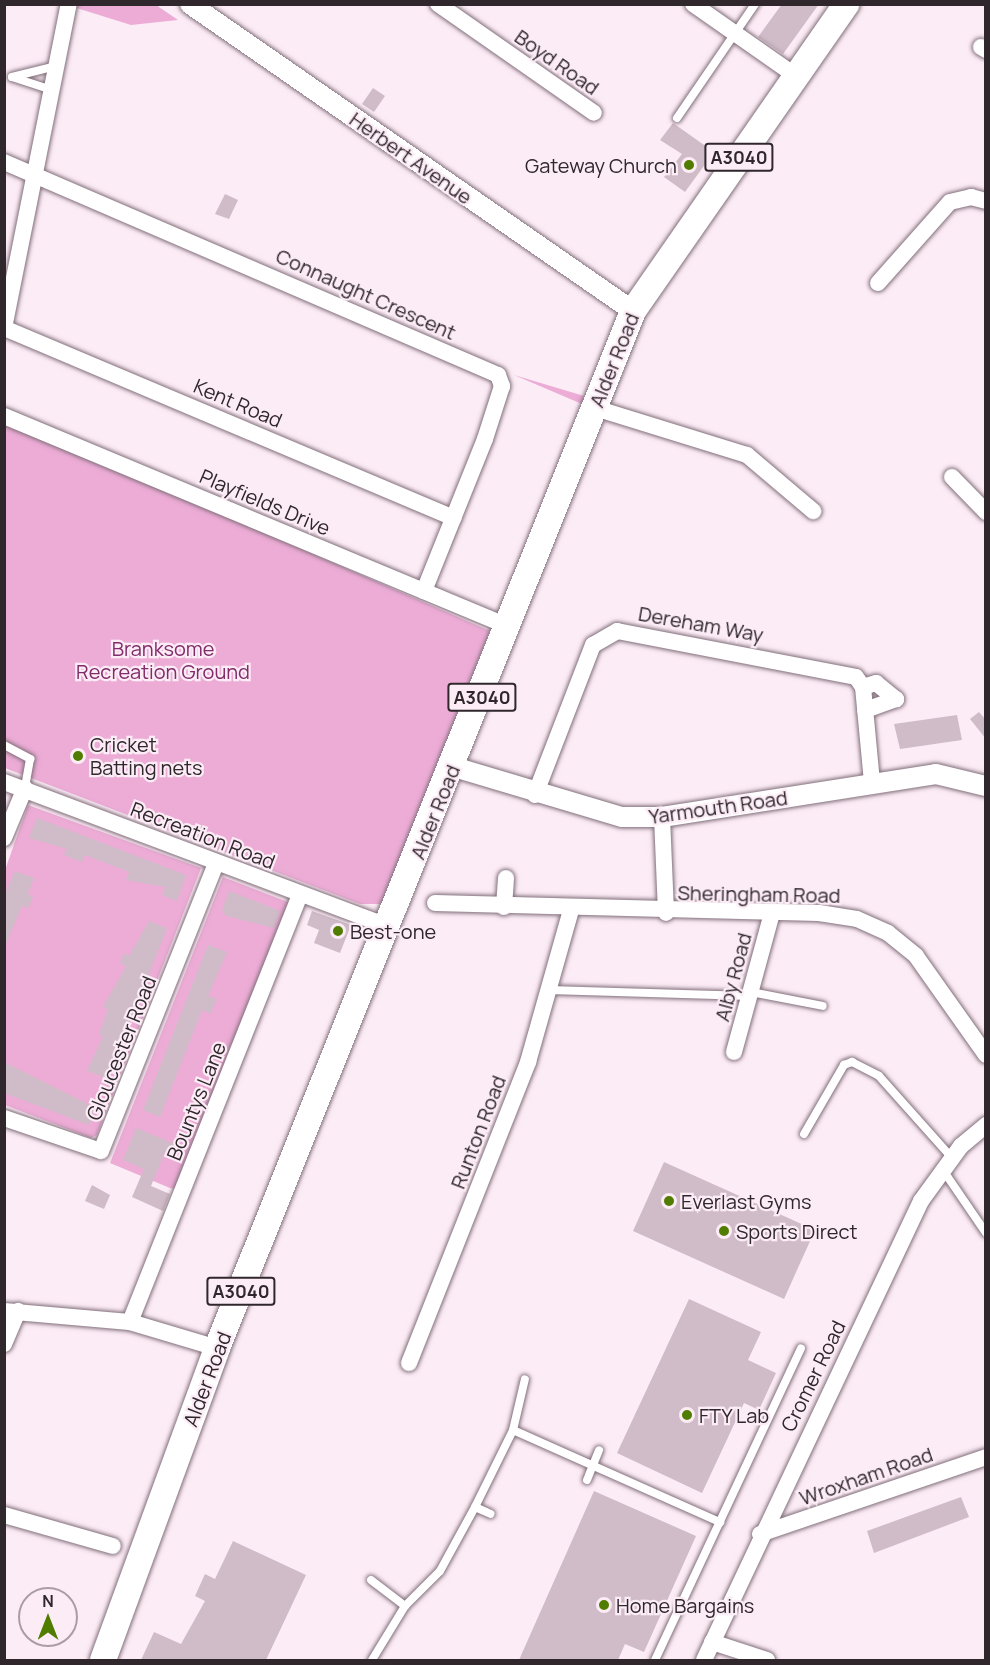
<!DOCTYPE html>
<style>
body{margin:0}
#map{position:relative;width:990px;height:1665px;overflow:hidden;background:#fcecf6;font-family:Manrope,sans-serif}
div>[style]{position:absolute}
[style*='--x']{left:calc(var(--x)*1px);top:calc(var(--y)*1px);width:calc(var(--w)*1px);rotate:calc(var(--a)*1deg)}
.green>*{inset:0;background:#ecacd6}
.building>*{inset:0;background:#cfbcc8}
.roads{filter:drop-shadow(0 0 2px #816f7a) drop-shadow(0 0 2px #816f7a)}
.service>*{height:8px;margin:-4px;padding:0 4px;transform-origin:4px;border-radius:4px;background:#fff}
.minor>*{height:16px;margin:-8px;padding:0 8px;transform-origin:8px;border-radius:8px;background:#fff}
.tertiary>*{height:20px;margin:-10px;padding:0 10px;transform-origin:10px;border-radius:10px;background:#fff}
.primary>*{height:26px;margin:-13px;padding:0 13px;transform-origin:13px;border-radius:13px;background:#fff}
.dots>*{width:16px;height:16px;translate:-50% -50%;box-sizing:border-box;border:3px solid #fcecf6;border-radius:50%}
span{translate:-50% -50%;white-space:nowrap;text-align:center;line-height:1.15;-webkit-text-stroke:4.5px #fcecf6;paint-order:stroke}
.shield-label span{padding:2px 4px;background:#fcecf6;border:2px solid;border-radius:4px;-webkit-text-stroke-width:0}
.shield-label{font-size:18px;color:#2f272c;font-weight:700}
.street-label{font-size:20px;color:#2f272c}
.poi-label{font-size:20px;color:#2f272c}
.right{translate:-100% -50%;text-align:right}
.left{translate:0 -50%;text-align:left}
.park-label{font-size:20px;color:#812b6a}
.frame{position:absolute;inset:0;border:6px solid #2f272c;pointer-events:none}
.north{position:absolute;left:18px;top:1587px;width:60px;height:60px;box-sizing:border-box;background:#fcecf6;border:2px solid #aa9da5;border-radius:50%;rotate:0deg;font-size:16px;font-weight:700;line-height:24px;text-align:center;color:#2f272c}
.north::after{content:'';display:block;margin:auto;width:21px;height:27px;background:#507c00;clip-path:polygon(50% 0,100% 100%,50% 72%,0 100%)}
</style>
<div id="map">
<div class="green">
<i style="clip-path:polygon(67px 5px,156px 5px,178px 20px,131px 25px)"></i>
<i style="clip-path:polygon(514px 375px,584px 396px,582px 404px)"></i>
<i style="clip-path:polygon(5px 420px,490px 631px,383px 904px,360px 904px,5px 768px)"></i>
<i style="clip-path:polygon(28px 805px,201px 868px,97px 1135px,91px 1138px,5px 1105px,5px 870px)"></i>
<i style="clip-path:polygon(223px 877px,293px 904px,176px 1189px,170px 1188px,110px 1163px)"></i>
</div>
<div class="building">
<i style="clip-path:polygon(782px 4px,819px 4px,783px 54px,758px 37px)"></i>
<i style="clip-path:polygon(373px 88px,385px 96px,374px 112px,362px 104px)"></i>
<i style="clip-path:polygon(673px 123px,714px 152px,685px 192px,664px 177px,682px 154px,660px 140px)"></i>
<i style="clip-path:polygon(225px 194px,238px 200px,229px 219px,215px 214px)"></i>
<i style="clip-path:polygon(979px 712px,986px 720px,986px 739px,970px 719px)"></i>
<i style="clip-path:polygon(957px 715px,962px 740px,900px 749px,894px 724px)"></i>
<i style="clip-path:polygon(37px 818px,186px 875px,177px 901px,162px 895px,165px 887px,126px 880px,129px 872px,85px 855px,82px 862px,64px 855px,67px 849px,29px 838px)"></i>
<i style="clip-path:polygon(15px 871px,34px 878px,28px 894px,33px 896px,28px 908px,22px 906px,5px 946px,4px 897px)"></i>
<i style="clip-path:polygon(229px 891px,280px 911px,274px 928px,227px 916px,222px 911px)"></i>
<i style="clip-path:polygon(312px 911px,351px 925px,340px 953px,314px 943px,319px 930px,307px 925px)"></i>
<i style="clip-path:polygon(149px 921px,167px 928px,108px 1079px,87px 1071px,103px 1036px,99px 1034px,108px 1009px,103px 1007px,126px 966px,120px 963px,124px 953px,129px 956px)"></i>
<i style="clip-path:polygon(208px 945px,227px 952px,208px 996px,217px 999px,210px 1014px,202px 1010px,160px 1117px,143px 1110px)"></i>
<i style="clip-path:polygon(4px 1062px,96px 1108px,89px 1125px,4px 1093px)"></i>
<i style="clip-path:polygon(136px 1128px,177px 1145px,175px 1156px,165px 1152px,151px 1186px,170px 1194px,163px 1211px,132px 1197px,144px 1169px,123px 1160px)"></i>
<i style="clip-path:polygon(664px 1162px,815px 1230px,784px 1299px,633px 1231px)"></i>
<i style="clip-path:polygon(92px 1185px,110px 1195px,104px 1209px,85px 1201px)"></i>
<i style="clip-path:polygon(689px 1299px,761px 1332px,748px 1360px,776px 1373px,759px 1410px,744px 1403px,702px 1493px,617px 1453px)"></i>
<i style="clip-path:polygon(594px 1491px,696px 1536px,644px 1652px,625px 1644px,618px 1660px,519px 1660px)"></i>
<i style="clip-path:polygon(961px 1497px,969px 1517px,874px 1553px,867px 1531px)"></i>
<i style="clip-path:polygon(233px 1541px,306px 1575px,266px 1660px,141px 1660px,154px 1632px,181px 1644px,205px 1601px,195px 1596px,205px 1574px,215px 1579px)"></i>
</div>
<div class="roads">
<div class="service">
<i style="--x:52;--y:90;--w:42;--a:-162"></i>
<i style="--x:12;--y:77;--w:45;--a:-14"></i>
<i style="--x:677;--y:118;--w:138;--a:-55.6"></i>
<i style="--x:4;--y:745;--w:30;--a:28"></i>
<i style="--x:30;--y:759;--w:29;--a:100"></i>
<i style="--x:549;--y:990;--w:201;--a:1.7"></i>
<i style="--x:751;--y:992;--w:73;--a:11"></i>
<i style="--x:804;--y:1134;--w:80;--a:-59.9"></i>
<i style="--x:844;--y:1065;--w:9;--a:-21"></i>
<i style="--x:852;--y:1062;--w:30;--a:27"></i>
<i style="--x:879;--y:1076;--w:110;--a:48.3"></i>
<i style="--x:943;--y:1170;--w:76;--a:55.7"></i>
<i style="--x:513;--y:1430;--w:227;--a:24"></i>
<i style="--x:587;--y:1480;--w:32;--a:-68"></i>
<i style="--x:475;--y:1507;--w:17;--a:24"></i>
<i style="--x:371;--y:1580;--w:43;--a:37.4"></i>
<i style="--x:372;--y:1660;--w:63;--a:-58.6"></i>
<i style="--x:405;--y:1606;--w:49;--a:-45"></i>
<i style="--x:440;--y:1571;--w:73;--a:-61.3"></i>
<i style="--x:475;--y:1507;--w:86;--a:-63.7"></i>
<i style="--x:513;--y:1430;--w:52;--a:-76.8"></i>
<i style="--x:655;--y:1660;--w:344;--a:-64.9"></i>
</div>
<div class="minor">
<i style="--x:438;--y:4;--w:190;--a:34.9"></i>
<i style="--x:693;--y:4;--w:126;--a:35"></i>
<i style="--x:981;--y:47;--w:6;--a:31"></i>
<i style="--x:4;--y:162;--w:538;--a:23.32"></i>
<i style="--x:498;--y:375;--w:12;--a:70"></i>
<i style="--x:502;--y:386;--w:56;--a:107.8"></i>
<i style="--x:485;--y:439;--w:164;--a:111.9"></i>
<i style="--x:878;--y:283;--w:108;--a:-48.4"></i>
<i style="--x:950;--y:202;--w:22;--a:-13"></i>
<i style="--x:971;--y:197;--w:16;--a:15"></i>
<i style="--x:4;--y:328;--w:488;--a:22.9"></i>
<i style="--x:4;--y:328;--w:330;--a:-78.7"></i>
<i style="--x:595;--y:408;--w:159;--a:17.2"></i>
<i style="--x:747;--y:455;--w:87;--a:40.3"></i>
<i style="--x:4;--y:416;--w:548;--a:22.64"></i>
<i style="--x:952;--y:477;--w:49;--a:45.8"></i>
<i style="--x:863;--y:687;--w:14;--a:-17"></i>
<i style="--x:876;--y:683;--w:26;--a:39"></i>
<i style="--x:896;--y:699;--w:33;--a:160"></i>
<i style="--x:4;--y:782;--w:410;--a:20.6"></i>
<i style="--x:535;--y:795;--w:161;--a:-68.9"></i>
<i style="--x:593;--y:645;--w:28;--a:-30"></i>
<i style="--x:617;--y:631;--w:243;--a:10.9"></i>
<i style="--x:856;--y:677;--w:12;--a:55"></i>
<i style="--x:863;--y:687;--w:96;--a:84.6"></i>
<i style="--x:662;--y:817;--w:96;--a:87.6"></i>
<i style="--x:4;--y:838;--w:54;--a:-67.2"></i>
<i style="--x:435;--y:903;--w:384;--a:1.5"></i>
<i style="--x:819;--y:913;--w:38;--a:9"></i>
<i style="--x:857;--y:919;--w:34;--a:24"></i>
<i style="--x:888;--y:933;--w:36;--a:39"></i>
<i style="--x:916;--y:956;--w:121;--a:54.7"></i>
<i style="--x:504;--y:907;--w:29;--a:-86"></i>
<i style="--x:734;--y:1052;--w:144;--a:-74.7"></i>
<i style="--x:4;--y:1118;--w:102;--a:18.8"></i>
<i style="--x:101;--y:1151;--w:310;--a:-68.2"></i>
<i style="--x:4;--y:1311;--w:126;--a:5"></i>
<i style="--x:130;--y:1322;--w:91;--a:16.6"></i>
<i style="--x:130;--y:1322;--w:460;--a:-68.3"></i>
<i style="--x:4;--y:1344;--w:36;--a:-67"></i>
<i style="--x:409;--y:1363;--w:324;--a:-68.4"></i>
<i style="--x:528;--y:1062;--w:158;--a:-74.2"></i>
<i style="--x:4;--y:1515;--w:113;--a:15.9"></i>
<i style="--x:760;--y:1534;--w:239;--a:-18.8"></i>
<i style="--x:712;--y:1642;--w:58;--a:18.1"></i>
<i style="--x:704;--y:1660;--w:508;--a:-64.7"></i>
<i style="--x:921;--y:1201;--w:68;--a:-54"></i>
<i style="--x:961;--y:1146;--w:33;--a:-40"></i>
</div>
<div class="tertiary">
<i style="--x:190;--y:4;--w:539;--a:34.72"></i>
<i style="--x:454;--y:767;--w:175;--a:16.6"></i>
<i style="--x:622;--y:817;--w:40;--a:0"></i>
<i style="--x:662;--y:817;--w:277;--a:-8.9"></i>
<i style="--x:936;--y:774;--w:51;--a:13.5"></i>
</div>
<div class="primary">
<i style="--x:103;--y:1660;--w:332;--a:-69.9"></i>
<i style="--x:217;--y:1348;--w:1117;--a:-68.14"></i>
<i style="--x:633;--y:311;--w:374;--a:-55.2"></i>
</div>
</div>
<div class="dots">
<i style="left:689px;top:165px;background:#507c00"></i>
<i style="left:78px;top:756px;background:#507c00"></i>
<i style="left:338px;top:931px;background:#507c00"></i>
<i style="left:669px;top:1201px;background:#507c00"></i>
<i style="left:724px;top:1231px;background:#507c00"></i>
<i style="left:687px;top:1415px;background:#507c00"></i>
<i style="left:604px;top:1605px;background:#507c00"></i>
</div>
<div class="shield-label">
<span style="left:739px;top:157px">A3040</span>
<span style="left:482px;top:697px">A3040</span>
<span style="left:241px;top:1291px">A3040</span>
</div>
<div class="street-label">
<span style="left:557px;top:62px;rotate:35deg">Boyd Road</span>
<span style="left:411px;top:158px;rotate:35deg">Herbert Avenue</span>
<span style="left:366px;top:294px;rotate:24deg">Connaught Crescent</span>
<span style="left:614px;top:360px;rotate:-68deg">Alder Road</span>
<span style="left:238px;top:403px;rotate:23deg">Kent Road</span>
<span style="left:265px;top:502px;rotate:23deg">Playfields Drive</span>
<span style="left:701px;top:624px;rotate:10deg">Dereham Way</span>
<span style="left:718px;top:807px;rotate:-8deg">Yarmouth Road</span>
<span style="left:435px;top:812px;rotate:-68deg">Alder Road</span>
<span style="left:203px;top:835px;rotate:21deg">Recreation Road</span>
<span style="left:759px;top:894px;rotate:1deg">Sheringham Road</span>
<span style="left:733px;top:977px;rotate:-75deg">Alby Road</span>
<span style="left:121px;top:1048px;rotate:-68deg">Gloucester Road</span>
<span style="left:196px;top:1101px;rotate:-68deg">Bountys Lane</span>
<span style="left:478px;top:1132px;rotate:-69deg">Runton Road</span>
<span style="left:813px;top:1376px;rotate:-64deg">Cromer Road</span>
<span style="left:207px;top:1379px;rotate:-69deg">Alder Road</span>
<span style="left:866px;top:1476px;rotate:-19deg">Wroxham Road</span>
</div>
<div class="poi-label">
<span class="right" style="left:677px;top:165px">Gateway Church</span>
<span class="left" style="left:90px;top:756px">Cricket<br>Batting nets</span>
<span class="left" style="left:350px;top:931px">Best-one</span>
<span class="left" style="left:681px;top:1201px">Everlast Gyms</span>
<span class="left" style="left:736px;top:1231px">Sports Direct</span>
<span class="left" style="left:699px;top:1415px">FTY Lab</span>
<span class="left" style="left:616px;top:1605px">Home Bargains</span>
</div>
<div class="park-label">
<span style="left:163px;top:660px">Branksome<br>Recreation Ground</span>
</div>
<div class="frame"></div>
<div class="north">N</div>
</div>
